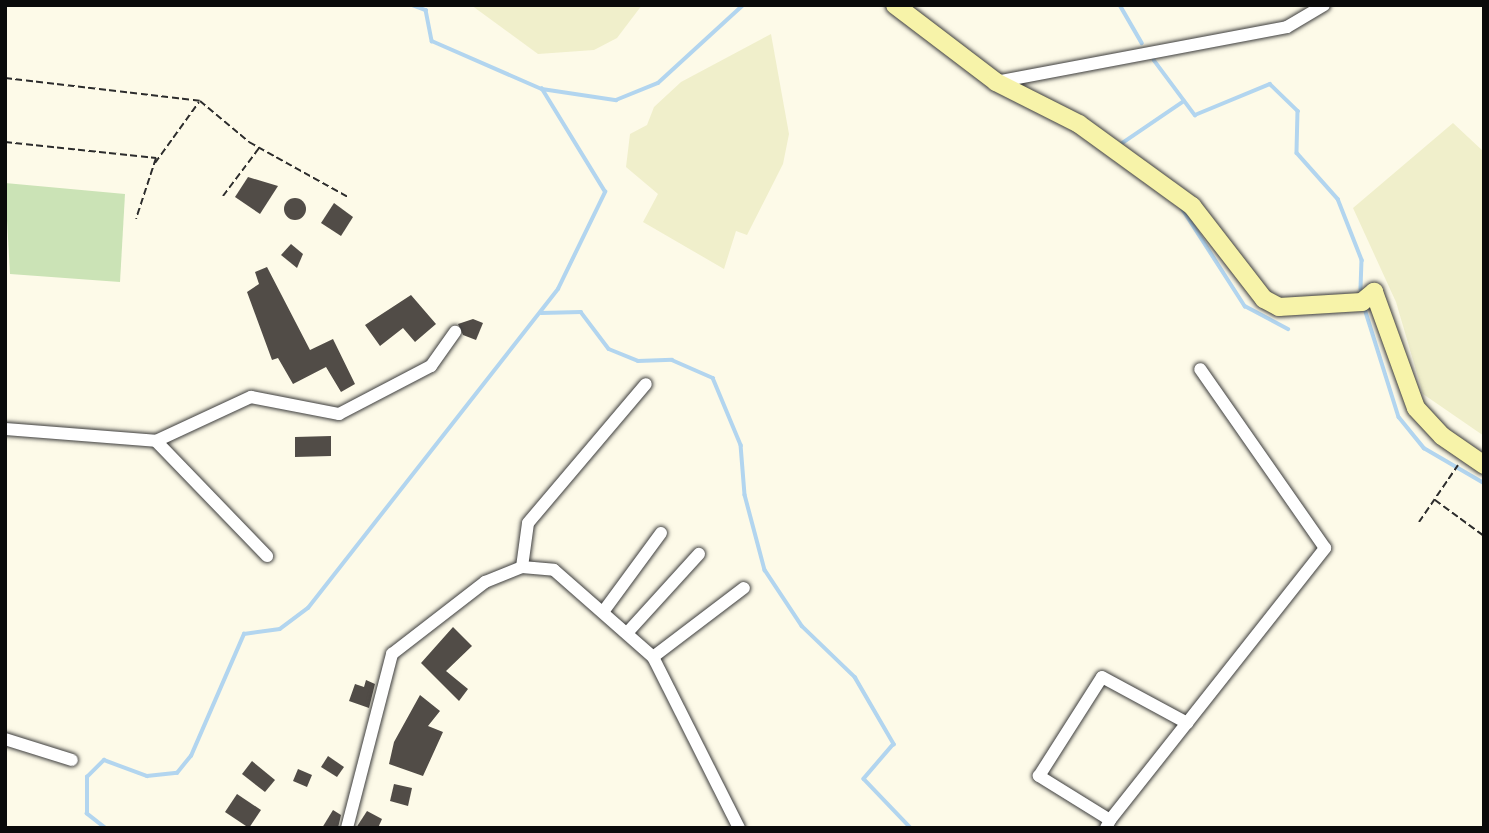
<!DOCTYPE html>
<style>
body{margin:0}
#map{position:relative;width:1489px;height:833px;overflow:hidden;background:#fdfae8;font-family:"Noto Serif",serif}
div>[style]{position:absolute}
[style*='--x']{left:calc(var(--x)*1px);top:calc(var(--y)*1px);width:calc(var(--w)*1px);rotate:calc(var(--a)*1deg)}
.farmland>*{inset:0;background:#f0efcb}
.green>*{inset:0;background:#cbe3b6}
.stream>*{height:3.5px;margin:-1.75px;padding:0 1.75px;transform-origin:1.75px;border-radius:1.75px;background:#b2d5ef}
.building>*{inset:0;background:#514c47}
.round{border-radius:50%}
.path>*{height:2px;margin-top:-1px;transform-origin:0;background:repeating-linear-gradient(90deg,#2c2c2c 0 7px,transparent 0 10.5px)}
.roads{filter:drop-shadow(0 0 2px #3d3d3d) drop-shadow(0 0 2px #3d3d3d)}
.street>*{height:12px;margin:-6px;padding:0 6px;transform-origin:6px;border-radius:6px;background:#fff}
.secondary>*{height:18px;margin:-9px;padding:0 9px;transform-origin:9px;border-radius:9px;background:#f7f3a9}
span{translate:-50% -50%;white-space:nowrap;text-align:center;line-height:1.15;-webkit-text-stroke:7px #fff;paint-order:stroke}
.frame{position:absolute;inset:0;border:7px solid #0a0a0a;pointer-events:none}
</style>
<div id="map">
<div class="farmland">
<i style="clip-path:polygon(471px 5px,642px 5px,617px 38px,594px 50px,538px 54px)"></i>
<i style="clip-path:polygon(771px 34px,789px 134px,783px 164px,747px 235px,736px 231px,724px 269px,643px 222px,658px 194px,626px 167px,630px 134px,647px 125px,654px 107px,681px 82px)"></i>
<i style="clip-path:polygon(1453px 123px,1484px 152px,1484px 436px,1423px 394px,1396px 302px,1353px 208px)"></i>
</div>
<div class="green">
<i style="clip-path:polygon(5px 183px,125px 194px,120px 282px,10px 274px)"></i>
</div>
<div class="stream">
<i style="--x:412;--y:5;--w:15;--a:20"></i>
<i style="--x:426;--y:10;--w:32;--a:79"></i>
<i style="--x:432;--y:41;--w:120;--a:23.6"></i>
<i style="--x:542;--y:89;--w:75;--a:8.5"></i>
<i style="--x:616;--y:100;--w:45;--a:-22"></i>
<i style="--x:658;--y:83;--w:115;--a:-42.5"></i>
<i style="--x:1120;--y:5;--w:44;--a:59.9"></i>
<i style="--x:1154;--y:60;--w:69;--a:53.3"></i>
<i style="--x:1195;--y:115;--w:81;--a:-22.5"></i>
<i style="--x:1270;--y:84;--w:39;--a:44"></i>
<i style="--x:1298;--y:111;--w:42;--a:91.4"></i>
<i style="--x:1297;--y:153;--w:62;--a:48.3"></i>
<i style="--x:1338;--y:199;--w:66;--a:68.5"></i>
<i style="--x:1362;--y:260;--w:29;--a:92"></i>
<i style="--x:1121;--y:144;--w:76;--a:-34.3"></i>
<i style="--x:1182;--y:208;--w:117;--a:57.3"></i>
<i style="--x:1245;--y:306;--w:49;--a:28.1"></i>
<i style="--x:1366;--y:312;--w:110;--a:72.6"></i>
<i style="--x:1399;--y:417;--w:40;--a:51"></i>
<i style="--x:1424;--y:448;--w:69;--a:30.3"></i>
<i style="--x:541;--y:313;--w:40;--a:-1.4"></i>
<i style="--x:581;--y:312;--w:46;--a:52.9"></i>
<i style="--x:609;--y:349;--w:31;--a:22"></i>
<i style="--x:638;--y:361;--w:34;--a:-2"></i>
<i style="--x:672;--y:360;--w:45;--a:23.7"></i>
<i style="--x:713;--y:378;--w:73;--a:67.3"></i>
<i style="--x:741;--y:445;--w:50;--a:85.4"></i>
<i style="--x:745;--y:495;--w:78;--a:75.1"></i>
<i style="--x:765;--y:570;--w:67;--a:56.5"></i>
<i style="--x:802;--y:626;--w:74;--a:43.9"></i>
<i style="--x:855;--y:677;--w:78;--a:59.8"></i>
<i style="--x:894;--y:744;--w:46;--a:130.6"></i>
<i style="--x:864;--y:779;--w:68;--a:46.2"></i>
<i style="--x:105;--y:828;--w:23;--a:-142"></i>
<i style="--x:87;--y:814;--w:37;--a:-90"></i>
<i style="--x:87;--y:777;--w:24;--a:-45"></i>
<i style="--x:104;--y:760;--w:46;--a:20.4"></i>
<i style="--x:147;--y:776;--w:30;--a:-6"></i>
<i style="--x:177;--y:773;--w:22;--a:-51"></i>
<i style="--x:191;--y:756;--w:133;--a:-66.5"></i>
<i style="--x:244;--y:634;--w:36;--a:-8"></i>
<i style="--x:280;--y:629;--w:35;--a:-37"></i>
<i style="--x:308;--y:608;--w:405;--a:-51.9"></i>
<i style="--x:558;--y:289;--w:108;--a:-64.1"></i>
<i style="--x:605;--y:192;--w:121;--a:-121.5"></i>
</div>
<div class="building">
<i style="clip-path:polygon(248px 177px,278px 186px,260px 214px,235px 197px)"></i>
<i class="round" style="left:284px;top:198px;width:22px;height:22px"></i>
<i style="clip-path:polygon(334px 203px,353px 217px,341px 236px,321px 223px)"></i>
<i style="clip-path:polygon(291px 244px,303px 254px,297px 268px,281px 255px)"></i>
<i style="clip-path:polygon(267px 267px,310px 350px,333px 339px,355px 384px,341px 392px,326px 367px,293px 384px,278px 358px,272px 360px,247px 292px,259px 284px,255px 272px)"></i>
<i style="clip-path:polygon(411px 295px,436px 324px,415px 342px,403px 328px,380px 346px,365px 325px)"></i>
<i style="clip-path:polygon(473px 319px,483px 323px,476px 340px,463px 335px,458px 324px)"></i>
<i style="clip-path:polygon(331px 436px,331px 456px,295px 457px,295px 437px)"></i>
<i style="clip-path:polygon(453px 627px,472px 646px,446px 671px,468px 689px,459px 701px,421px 663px)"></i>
<i style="clip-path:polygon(366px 680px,375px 684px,369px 708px,349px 701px,355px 684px,364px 687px)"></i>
<i style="clip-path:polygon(420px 695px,440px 711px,428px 726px,443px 732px,423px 776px,389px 764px,394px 742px)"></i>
<i style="clip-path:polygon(328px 756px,344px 767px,337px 777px,321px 767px)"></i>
<i style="clip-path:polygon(252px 761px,275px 780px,265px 792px,242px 774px)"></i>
<i style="clip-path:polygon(298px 769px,312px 775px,307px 787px,293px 781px)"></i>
<i style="clip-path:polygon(394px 784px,412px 788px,408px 806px,390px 801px)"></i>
<i style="clip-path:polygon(237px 794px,261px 810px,249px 828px,225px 812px)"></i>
<i style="clip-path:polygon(333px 810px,341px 815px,338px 828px,322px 828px)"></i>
<i style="clip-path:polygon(367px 811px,382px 819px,378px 828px,356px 828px)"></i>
</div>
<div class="path">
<i style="--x:5;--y:78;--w:196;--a:6.7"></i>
<i style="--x:200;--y:101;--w:64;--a:39.9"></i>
<i style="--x:249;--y:142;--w:113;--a:29.1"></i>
<i style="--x:5;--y:142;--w:152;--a:6"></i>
<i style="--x:156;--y:158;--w:64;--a:108.2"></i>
<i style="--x:155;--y:163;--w:75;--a:-54.2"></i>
<i style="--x:223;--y:196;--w:60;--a:-53.1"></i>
<i style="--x:1435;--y:500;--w:61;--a:36.3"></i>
<i style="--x:1419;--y:522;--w:69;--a:-55.6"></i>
</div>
<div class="roads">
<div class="street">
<i style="--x:996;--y:82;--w:296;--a:-10.7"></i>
<i style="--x:1287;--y:27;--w:43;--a:-30.7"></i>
<i style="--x:5;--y:429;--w:151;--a:4.5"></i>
<i style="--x:156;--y:441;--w:160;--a:46"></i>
<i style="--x:156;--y:441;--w:105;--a:-24.9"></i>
<i style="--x:251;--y:397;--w:90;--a:10.9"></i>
<i style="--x:339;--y:414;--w:104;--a:-27.6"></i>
<i style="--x:431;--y:366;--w:42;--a:-54.8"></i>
<i style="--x:522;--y:567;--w:44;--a:-82.2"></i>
<i style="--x:528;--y:523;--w:182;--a:-49.7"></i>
<i style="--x:603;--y:612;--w:98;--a:-53.7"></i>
<i style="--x:627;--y:633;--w:107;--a:-47.7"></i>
<i style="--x:653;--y:657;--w:114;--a:-37.2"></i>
<i style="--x:5;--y:739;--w:70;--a:17.4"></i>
<i style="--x:1110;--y:820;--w:124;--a:-51.6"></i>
<i style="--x:347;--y:828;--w:180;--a:-75.5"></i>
<i style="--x:392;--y:654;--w:118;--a:-37.7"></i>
<i style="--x:485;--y:582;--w:40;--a:-22"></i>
<i style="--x:522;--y:567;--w:32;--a:5"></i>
<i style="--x:554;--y:570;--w:132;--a:41.3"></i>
<i style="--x:653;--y:657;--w:191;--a:63.3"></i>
<i style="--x:1106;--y:828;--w:9;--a:-63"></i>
<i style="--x:1110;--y:820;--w:84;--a:-148.2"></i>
<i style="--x:1039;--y:776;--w:117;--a:-57.5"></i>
<i style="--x:1102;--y:677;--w:97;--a:28.4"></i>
<i style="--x:1187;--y:723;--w:223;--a:-51.7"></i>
<i style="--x:1325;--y:548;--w:218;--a:-124.9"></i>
</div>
<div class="secondary">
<i style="--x:895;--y:5;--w:127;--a:37.3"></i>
<i style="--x:996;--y:82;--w:93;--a:26.8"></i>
<i style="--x:1079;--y:124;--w:140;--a:36"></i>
<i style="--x:1192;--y:206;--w:118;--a:52.3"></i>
<i style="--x:1264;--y:299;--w:17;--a:28"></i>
<i style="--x:1279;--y:307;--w:83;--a:-3.4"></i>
<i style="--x:1362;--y:302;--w:16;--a:-40"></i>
<i style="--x:1374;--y:292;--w:123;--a:70.1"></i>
<i style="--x:1416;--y:408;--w:38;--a:47"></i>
<i style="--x:1442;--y:436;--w:51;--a:34.6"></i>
</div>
</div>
<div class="frame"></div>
</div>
